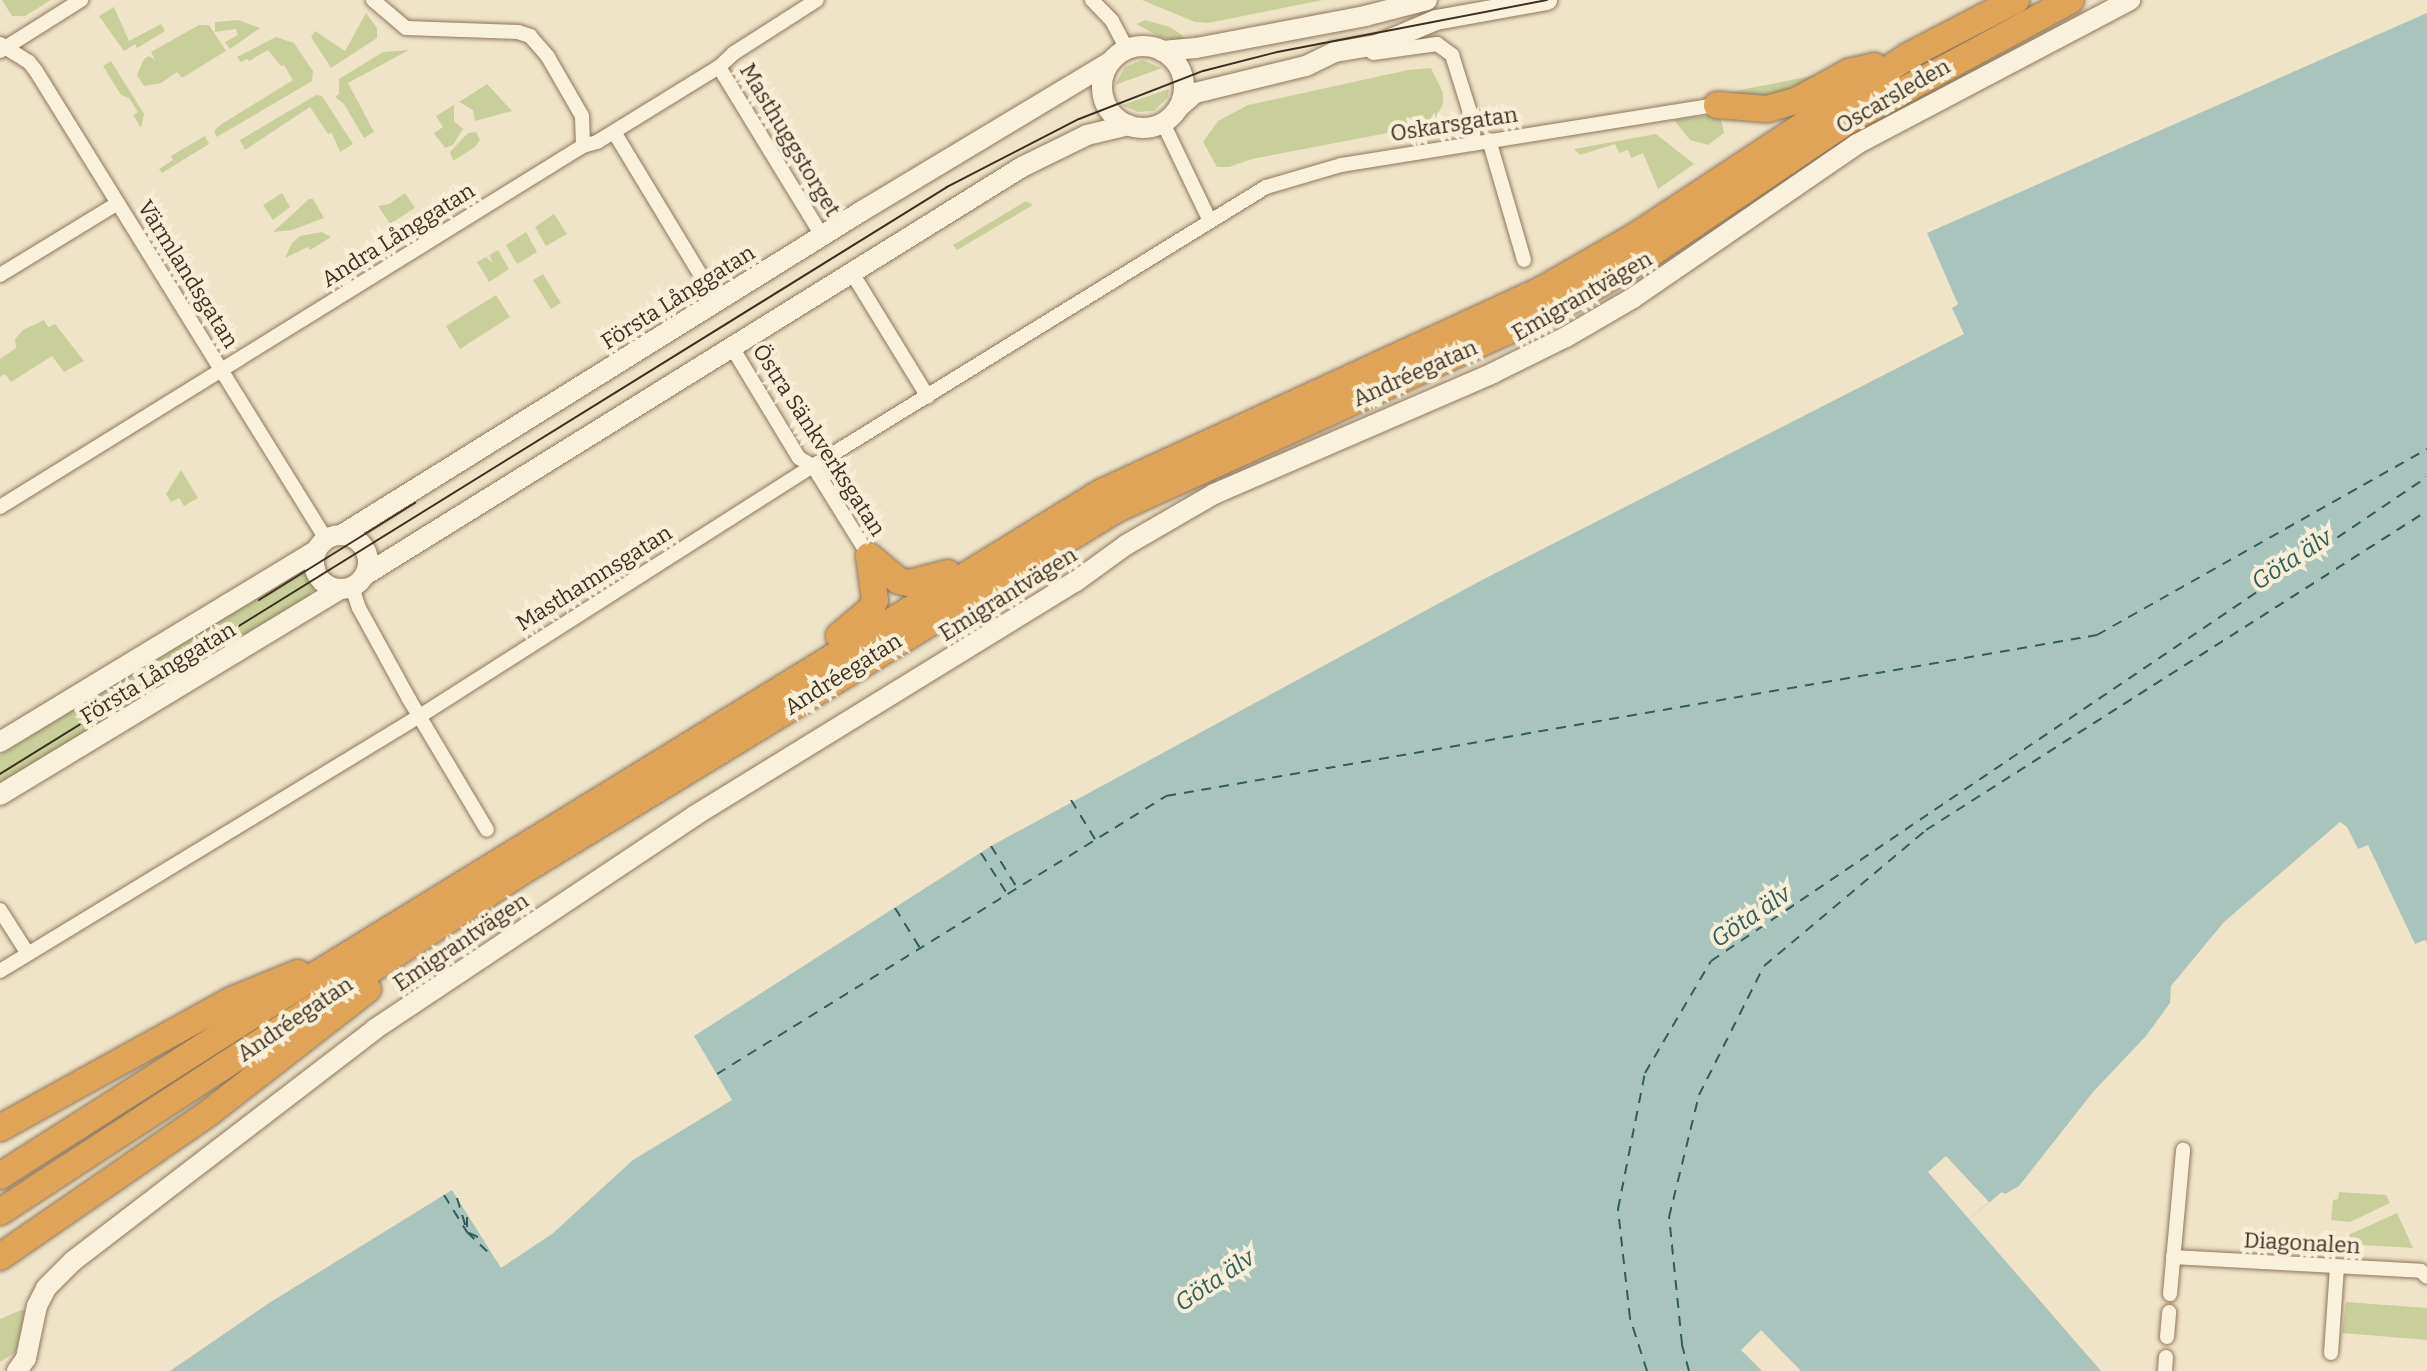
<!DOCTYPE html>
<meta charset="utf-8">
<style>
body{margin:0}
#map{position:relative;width:2427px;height:1371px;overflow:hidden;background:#f0e4c8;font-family:Bitter,serif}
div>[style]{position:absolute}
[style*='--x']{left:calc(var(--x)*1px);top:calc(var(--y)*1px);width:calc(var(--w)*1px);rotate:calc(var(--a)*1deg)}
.green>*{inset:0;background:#c9cf9b}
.water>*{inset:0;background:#a9c4bc}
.pier>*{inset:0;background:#f0e4c8}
.ferry>*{height:2px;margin-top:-1px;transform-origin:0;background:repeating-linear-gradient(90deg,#2f5d5a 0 10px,transparent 0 18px)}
.roads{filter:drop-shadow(0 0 2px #8d765c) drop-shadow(0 0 2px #8d765c)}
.street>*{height:14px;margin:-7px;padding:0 7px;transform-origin:7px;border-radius:7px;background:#faf1dc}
.secondary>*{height:20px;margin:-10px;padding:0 10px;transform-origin:10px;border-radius:10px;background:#faf1dc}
.secondary>.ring{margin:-10px;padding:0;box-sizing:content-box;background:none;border:20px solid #faf1dc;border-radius:50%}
.highway>*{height:26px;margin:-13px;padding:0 13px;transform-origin:13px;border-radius:13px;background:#e0a458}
.tram>*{height:2px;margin:-1px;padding:0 1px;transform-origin:1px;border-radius:1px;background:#3d2e20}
span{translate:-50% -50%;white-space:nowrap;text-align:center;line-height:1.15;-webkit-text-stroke:8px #f7eed8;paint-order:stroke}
.street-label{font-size:22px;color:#3d2e20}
.water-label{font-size:24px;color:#2f5d5a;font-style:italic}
</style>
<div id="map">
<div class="green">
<i style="clip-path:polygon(2px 0,51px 0,25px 16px,12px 16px)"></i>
<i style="clip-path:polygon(1142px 0,1323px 0,1208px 23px,1195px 22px)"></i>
<i style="clip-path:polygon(114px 7px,129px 41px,161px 24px,165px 31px,137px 48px,135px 44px,124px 51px,99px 16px)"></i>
<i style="clip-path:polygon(366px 13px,377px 28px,377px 38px,331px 68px,311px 37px,315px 31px,345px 51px)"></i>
<i style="clip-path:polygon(238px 20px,260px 28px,230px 49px,225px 42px,238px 35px,236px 29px,215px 32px,215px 22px)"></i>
<i style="clip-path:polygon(1145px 20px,1170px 27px,1182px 35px,1184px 42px,1160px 37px,1136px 24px)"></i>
<i style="clip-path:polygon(199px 25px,209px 25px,226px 51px,182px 78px,177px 72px,161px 83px,144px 86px,137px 75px,144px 59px,149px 56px,155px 60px,151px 52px)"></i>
<i style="clip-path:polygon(276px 37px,294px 43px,313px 71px,312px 81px,217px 137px,214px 131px,220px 125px,293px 80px,284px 65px,281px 66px,268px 50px,249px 61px,247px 59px,241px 62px,237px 57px)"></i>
<i style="clip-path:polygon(409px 50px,348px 83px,374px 132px,364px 138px,344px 104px,335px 97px,339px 94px,339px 79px,383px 52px)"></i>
<i style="clip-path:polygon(1142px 60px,1162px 68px,1115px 85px,1125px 67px)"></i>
<i style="clip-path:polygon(111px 61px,144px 114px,141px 128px,133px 115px,138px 112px,129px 98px,121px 95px,103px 66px)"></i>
<i style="clip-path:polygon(1431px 68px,1443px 93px,1443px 104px,1434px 121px,1424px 126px,1252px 159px,1229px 167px,1217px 167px,1203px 142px,1218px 121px,1248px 105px,1408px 70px)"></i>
<i style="clip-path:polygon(1822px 74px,1788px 97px,1729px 94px,1740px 90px)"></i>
<i style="clip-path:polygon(487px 84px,512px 111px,475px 121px,473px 110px,459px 102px)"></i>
<i style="clip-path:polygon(1169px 89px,1168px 97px,1154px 111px,1138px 112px,1122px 105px)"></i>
<i style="clip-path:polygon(316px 95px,322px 96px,353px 144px,340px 152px,332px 133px,328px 134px,310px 107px,245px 150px,240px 140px)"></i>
<i style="clip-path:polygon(454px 105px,454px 121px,463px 129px,453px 145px,445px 148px,434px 133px,443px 127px,436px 116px)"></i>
<i style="clip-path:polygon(1714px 115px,1721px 119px,1724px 133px,1708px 145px,1690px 140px,1674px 120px)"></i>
<i style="clip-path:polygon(476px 132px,480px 140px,475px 147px,453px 161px,450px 152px,468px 133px)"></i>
<i style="clip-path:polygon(1656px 134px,1694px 164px,1658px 189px,1643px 153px,1631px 158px,1628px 150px,1619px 153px,1615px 144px,1580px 155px,1574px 149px)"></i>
<i style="clip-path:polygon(205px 136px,209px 144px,162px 173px,159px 169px,173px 160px,171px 156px)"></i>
<i style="clip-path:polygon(282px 193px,290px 207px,273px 220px,263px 205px)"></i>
<i style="clip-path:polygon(405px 193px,415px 208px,390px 224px,378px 206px,389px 204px)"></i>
<i style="clip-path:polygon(309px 199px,313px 199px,324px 218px,292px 230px,273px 232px)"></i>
<i style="clip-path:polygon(1026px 201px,1033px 205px,957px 250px,953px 245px)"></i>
<i style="clip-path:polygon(554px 214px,567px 234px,546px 246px,535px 227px)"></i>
<i style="clip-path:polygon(322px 232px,331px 237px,310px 250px,308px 247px,285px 258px,292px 243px,300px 236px)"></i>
<i style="clip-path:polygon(526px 232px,537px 252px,517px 264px,506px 245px)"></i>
<i style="clip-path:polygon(498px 250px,509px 269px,489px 282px,477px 262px,486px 257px,493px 263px,489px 255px)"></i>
<i style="clip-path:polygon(543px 274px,561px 303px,551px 309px,533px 280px)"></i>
<i style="clip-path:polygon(496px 295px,510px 317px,460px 349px,446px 326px)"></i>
<i style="clip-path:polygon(44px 320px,48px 327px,55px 324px,84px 361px,64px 372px,52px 356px,11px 382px,5px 374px,0 377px,0 359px,16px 348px,15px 339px,23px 330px)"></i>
<i style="clip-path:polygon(181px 470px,198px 498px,184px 506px,179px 498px,171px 502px,166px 494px)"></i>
<i style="clip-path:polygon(300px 571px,308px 572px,316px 584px,310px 595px,0 788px,0 755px)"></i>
<i style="clip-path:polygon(2339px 1192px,2386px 1195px,2390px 1203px,2350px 1222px,2331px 1220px,2333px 1200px,2338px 1199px)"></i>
<i style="clip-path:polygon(2397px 1213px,2413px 1248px,2345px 1244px,2342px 1238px)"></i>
<i style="clip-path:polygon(2346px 1302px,2427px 1308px,2427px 1340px,2342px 1333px)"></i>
<i style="clip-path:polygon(21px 1310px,25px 1310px,16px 1352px,0 1362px,0 1319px)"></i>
</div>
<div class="water">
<i style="clip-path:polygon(2427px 13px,2427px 943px,2425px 940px,2415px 944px,2368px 845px,2358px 849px,2347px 827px,2340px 822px,2224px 922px,2171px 986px,2170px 1003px,2146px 1036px,2093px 1092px,2019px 1186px,2005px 1194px,2002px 1192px,1969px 1219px,2101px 1371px,170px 1371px,269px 1303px,452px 1190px,501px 1268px,552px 1234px,633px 1160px,732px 1100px,694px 1036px,991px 846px,1482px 580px,1964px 334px,1952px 308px,1958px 304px,1927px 233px)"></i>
</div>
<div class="pier">
<i style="clip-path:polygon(1946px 1156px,1989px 1202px,1969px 1219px,1928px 1172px)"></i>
<i style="clip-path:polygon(1761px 1330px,1801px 1371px,1762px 1371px,1741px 1350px)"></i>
</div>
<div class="ferry">
<i style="--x:1071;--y:800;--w:46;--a:58.4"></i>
<i style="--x:991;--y:846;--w:47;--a:58"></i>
<i style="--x:981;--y:853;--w:46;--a:57.3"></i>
<i style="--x:895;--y:908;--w:47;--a:58"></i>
<i style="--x:717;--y:1074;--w:528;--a:-31.76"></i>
<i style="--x:1166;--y:796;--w:945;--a:-9.81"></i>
<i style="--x:2097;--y:635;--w:379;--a:-29.4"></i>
<i style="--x:444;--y:1195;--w:44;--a:58.1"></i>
<i style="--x:467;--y:1232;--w:35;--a:44"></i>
<i style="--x:457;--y:1198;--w:31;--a:73"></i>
<i style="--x:467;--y:1227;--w:12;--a:-90"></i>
<i style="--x:469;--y:1233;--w:14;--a:25"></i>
<i style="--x:1647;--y:1371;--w:56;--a:-107.8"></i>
<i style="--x:1630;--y:1318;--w:110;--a:-96.3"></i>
<i style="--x:1618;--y:1209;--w:139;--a:-78.8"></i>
<i style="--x:1645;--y:1073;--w:130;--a:-59.5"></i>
<i style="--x:1711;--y:961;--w:864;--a:-34.06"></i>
<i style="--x:1689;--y:1371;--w:28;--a:-105"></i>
<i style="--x:1682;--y:1344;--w:128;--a:-95.8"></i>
<i style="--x:1669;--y:1217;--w:126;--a:-76.2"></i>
<i style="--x:1699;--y:1095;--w:144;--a:-63.3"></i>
<i style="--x:1764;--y:966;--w:212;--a:-40"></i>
<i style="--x:1926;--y:830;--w:594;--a:-32.49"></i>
</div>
<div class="roads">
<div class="street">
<i style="--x:373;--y:0;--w:43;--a:40.3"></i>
<i style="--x:406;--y:28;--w:112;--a:2"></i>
<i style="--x:518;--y:32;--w:13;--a:18"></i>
<i style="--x:530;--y:36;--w:28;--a:49"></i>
<i style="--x:548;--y:57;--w:68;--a:60"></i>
<i style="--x:582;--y:116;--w:30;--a:88"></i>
<i style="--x:1092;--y:0;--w:29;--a:46"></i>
<i style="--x:1112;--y:21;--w:32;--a:62"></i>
<i style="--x:0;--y:44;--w:34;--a:32"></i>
<i style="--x:29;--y:62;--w:11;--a:52"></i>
<i style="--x:36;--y:71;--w:551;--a:58.22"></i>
<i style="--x:0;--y:51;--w:96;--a:-32.2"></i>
<i style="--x:1373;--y:53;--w:65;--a:-8"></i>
<i style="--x:1437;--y:44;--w:19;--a:36"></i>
<i style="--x:1452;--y:55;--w:67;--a:72.6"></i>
<i style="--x:1472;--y:119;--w:23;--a:85"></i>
<i style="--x:719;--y:67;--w:198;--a:58.6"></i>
<i style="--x:1163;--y:123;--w:109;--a:64.4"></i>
<i style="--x:614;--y:132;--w:199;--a:58.8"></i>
<i style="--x:1489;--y:140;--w:125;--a:73.7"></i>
<i style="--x:852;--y:273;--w:145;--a:58.5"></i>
<i style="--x:0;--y:275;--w:138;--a:-31.4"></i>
<i style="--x:733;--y:349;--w:127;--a:58.8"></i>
<i style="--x:799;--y:458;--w:16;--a:30"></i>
<i style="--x:813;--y:466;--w:106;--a:58.1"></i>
<i style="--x:0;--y:507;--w:686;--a:-31.77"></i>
<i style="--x:583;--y:146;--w:15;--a:-16"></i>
<i style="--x:597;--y:142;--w:143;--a:-31.6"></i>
<i style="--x:719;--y:67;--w:21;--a:-43"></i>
<i style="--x:734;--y:53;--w:98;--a:-32.6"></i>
<i style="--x:352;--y:587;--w:22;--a:72"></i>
<i style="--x:359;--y:608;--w:104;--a:61.2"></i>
<i style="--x:409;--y:699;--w:152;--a:59.2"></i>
<i style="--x:0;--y:910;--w:52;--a:57.5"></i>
<i style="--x:0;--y:971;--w:491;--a:-31.3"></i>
<i style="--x:420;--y:716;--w:466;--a:-32.5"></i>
<i style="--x:813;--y:466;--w:532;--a:-31.63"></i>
<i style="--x:1266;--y:187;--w:78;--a:-16.3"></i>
<i style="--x:1341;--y:165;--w:381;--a:-9.1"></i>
<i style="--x:2173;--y:1257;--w:248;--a:3.2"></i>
<i style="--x:2421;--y:1271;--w:8;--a:45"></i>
<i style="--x:2170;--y:1294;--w:145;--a:-84.8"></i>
<i style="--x:2167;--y:1337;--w:25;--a:-85"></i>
<i style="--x:2331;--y:1353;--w:85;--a:-86"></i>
<i style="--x:2165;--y:1371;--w:14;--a:-86"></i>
</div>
<div class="secondary">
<i class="ring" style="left:1102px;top:46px;width:62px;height:62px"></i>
<i style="--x:1162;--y:51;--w:34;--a:-5"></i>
<i style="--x:1196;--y:48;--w:172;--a:-10.7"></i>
<i style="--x:1365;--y:16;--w:64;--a:-14.5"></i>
<i style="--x:1179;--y:107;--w:21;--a:-41"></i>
<i style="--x:1195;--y:93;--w:114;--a:-13.7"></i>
<i style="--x:1306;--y:66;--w:32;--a:-26"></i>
<i style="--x:1335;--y:52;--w:43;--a:-9.5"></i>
<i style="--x:1377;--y:45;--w:64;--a:-23"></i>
<i style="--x:1436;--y:20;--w:113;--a:-10.2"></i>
<i style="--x:343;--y:534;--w:611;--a:-31.9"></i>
<i style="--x:862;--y:211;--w:289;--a:-31"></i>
<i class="ring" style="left:314px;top:535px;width:34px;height:34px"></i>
<i style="--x:365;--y:575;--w:773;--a:-31.84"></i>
<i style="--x:1022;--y:167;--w:72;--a:-26.2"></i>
<i style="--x:1087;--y:135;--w:43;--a:-13.4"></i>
<i style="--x:0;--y:742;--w:369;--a:-31.2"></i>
<i style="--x:0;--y:795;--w:398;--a:-31.2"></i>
<i style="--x:17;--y:1371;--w:16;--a:-55"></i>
<i style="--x:26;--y:1358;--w:53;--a:-78.1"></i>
<i style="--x:37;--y:1306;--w:20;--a:-63"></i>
<i style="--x:46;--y:1288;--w:38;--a:-45"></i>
<i style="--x:73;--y:1261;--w:381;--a:-37.5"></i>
<i style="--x:375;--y:1029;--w:384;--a:-33.7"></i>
<i style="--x:694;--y:816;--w:447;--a:-31.6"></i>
<i style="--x:1075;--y:582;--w:63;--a:-36"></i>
<i style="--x:1126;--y:545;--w:102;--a:-30.1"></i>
<i style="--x:1214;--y:494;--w:304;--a:-23.4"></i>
<i style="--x:1493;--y:373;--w:81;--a:-26.3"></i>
<i style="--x:1566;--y:337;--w:78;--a:-30.2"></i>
<i style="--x:1633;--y:298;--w:272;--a:-34.5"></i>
<i style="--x:1857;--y:144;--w:309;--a:-27.8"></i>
</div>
<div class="highway">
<i style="--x:1717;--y:105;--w:50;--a:4.6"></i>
<i style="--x:1767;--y:109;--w:32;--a:-16"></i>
<i style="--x:1798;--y:100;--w:58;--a:-28.8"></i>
<i style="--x:1849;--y:72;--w:26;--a:-13"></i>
<i style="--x:869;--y:556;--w:39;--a:40"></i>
<i style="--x:899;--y:581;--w:10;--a:11"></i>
<i style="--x:909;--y:583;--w:40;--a:-14.4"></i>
<i style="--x:839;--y:636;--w:42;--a:-40.2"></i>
<i style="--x:871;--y:609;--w:10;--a:-66"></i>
<i style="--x:875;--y:600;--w:44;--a:-97.8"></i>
<i style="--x:0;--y:1128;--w:267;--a:-28.9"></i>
<i style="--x:234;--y:999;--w:69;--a:-22.1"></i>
<i style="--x:0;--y:1176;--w:376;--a:-32.5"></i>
<i style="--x:317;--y:974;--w:919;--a:-31.56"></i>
<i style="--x:1100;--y:493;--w:488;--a:-24.7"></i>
<i style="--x:1543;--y:289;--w:108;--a:-29.9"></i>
<i style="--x:1637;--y:235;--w:325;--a:-33.4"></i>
<i style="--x:1908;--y:56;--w:122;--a:-27.4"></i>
<i style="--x:0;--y:1212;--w:619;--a:-33.12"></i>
<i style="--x:518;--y:874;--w:701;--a:-31.36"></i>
<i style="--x:1117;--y:509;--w:451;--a:-24.5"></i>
<i style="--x:1527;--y:322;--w:62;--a:-27"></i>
<i style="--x:1582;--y:294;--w:82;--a:-30.6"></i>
<i style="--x:1653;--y:252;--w:236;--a:-34"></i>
<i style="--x:1849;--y:120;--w:252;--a:-28.4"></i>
<i style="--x:0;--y:1257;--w:255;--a:-34.6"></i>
<i style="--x:210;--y:1112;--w:200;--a:-37.9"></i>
</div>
</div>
<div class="tram">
<i style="--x:259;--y:600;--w:184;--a:-31.9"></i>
<i style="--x:0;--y:774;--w:1114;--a:-31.79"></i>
<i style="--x:947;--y:187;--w:148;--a:-27.3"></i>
<i style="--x:1079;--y:119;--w:133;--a:-21.2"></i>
<i style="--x:1203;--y:71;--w:76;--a:-14.4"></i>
<i style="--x:1277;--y:52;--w:275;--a:-10.9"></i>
</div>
<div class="street-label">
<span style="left:1893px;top:96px;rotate:-30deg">Oscarsleden</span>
<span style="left:1454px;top:124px;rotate:-9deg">Oskarsgatan</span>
<span style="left:790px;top:140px;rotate:59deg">Masthuggstorget</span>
<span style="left:398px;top:235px;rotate:-32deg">Andra Långgatan</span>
<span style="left:188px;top:274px;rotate:58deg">Värmlandsgatan</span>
<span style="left:1582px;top:296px;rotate:-30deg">Emigrantvägen</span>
<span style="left:678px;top:297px;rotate:-32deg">Första Långgatan</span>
<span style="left:1415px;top:373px;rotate:-24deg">Andréegatan</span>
<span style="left:819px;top:440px;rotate:57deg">Östra Sänkverksgatan</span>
<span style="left:594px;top:578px;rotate:-32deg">Masthamnsgatan</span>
<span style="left:1008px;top:594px;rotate:-32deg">Emigrantvägen</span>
<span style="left:158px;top:673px;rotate:-31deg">Första Långgatan</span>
<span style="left:843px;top:674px;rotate:-32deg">Andréegatan</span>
<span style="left:461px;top:942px;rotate:-34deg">Emigrantvägen</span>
<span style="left:295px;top:1019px;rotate:-34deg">Andréegatan</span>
<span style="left:2302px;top:1243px;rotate:3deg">Diagonalen</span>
</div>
<div class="water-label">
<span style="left:2292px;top:560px;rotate:-33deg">Göta älv</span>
<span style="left:1751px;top:917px;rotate:-34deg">Göta älv</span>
<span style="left:1215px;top:1281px;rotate:-34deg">Göta älv</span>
</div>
</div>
